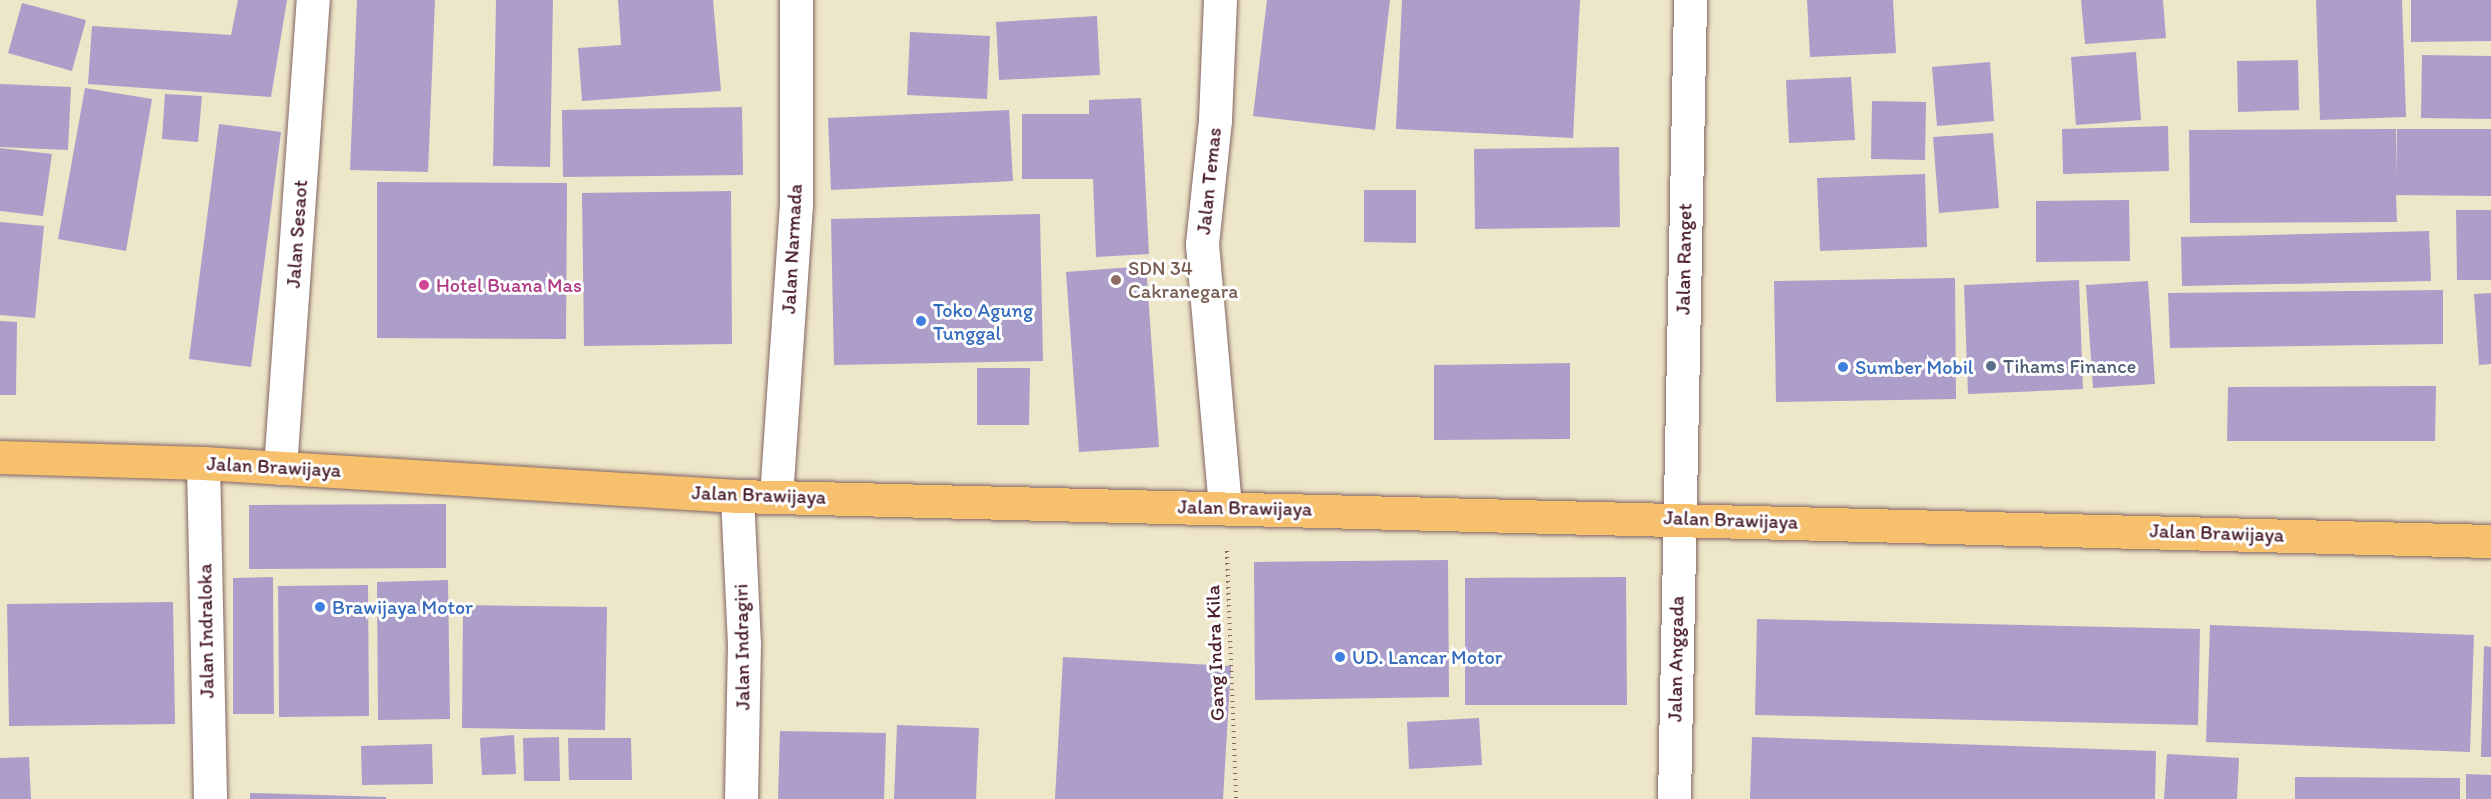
<!DOCTYPE html>
<style>
body{margin:0}
#map{position:relative;width:2491px;height:799px;overflow:hidden;background:#ede6c9;font-family:Itim,sans-serif}
div>[style]{position:absolute}
[style*='--x']{left:calc(var(--x)*1px);top:calc(var(--y)*1px);width:calc(var(--w)*1px);rotate:calc(var(--a)*1deg)}
.building>*{inset:0;background:#ac9dc9}
.path>*{height:4px;margin-top:-2px;transform-origin:0;background:repeating-linear-gradient(90deg,#836562 0 1.5px,transparent 0 6px)}
.roads{filter:drop-shadow(0 0 2px #836562) drop-shadow(0 0 2px #836562)}
.street>*{height:33px;margin:-16.5px;padding:0 16.5px;transform-origin:16.5px;border-radius:16.5px;background:#fff}
.primary>*{height:33px;margin:-16.5px;padding:0 16.5px;transform-origin:16.5px;border-radius:16.5px;background:#f7c06c}
.dots>*{width:16px;height:16px;translate:-50% -50%;box-sizing:border-box;border:3px solid #fff;border-radius:50%}
span{translate:-50% -50%;white-space:nowrap;text-align:center;line-height:1.15;-webkit-text-stroke:6px #fff;paint-order:stroke}
.street-label{font-size:20px;color:#4a1f2b}
.education-label{font-size:20px;color:#785e54}
.left{translate:0 -50%;text-align:left}
.hotel-label{font-size:20px;color:#b23c85}
.shop-label{font-size:20px;color:#366cbe}
.service-label{font-size:20px;color:#4e5e75}
</style>
<div id="map">
<div class="building">
<i style="clip-path:polygon(238px 0,287px 0,271px 97px,88px 84px,92px 26px,231px 35px)"></i>
<i style="clip-path:polygon(357px 0,435px 0,428px 172px,350px 170px)"></i>
<i style="clip-path:polygon(496px 0,553px 0,550px 167px,493px 166px)"></i>
<i style="clip-path:polygon(618px 0,713px 0,721px 91px,582px 101px,578px 48px,621px 45px)"></i>
<i style="clip-path:polygon(1267px 0,1390px 0,1375px 130px,1253px 116px)"></i>
<i style="clip-path:polygon(1402px 0,1580px 0,1573px 138px,1396px 129px)"></i>
<i style="clip-path:polygon(1807px 0,1893px 0,1896px 53px,1810px 57px)"></i>
<i style="clip-path:polygon(2081px 0,2163px 0,2166px 38px,2085px 44px)"></i>
<i style="clip-path:polygon(2316px 0,2402px 0,2406px 117px,2320px 120px)"></i>
<i style="clip-path:polygon(2411px 0,2491px 0,2491px 41px,2411px 42px)"></i>
<i style="clip-path:polygon(22px 3px,86px 20px,72px 71px,8px 53px)"></i>
<i style="clip-path:polygon(1097px 16px,1100px 75px,999px 80px,996px 22px)"></i>
<i style="clip-path:polygon(910px 32px,990px 36px,987px 99px,907px 95px)"></i>
<i style="clip-path:polygon(2136px 52px,2141px 120px,2076px 125px,2071px 57px)"></i>
<i style="clip-path:polygon(2422px 55px,2491px 56px,2491px 119px,2421px 118px)"></i>
<i style="clip-path:polygon(2298px 60px,2299px 110px,2238px 112px,2237px 61px)"></i>
<i style="clip-path:polygon(1990px 62px,1994px 121px,1937px 126px,1932px 67px)"></i>
<i style="clip-path:polygon(1851px 77px,1855px 140px,1789px 143px,1786px 80px)"></i>
<i style="clip-path:polygon(0 84px,71px 87px,68px 150px,0 147px)"></i>
<i style="clip-path:polygon(85px 88px,152px 99px,126px 251px,58px 239px)"></i>
<i style="clip-path:polygon(165px 94px,202px 96px,198px 142px,162px 139px)"></i>
<i style="clip-path:polygon(1141px 98px,1149px 254px,1096px 257px,1093px 179px,1022px 179px,1022px 114px,1089px 114px,1089px 100px)"></i>
<i style="clip-path:polygon(1872px 101px,1926px 102px,1925px 160px,1871px 159px)"></i>
<i style="clip-path:polygon(742px 107px,743px 175px,563px 177px,562px 110px)"></i>
<i style="clip-path:polygon(1009px 110px,1013px 181px,831px 190px,828px 118px)"></i>
<i style="clip-path:polygon(219px 124px,281px 132px,251px 367px,189px 359px)"></i>
<i style="clip-path:polygon(2168px 126px,2169px 171px,2063px 174px,2062px 129px)"></i>
<i style="clip-path:polygon(2396px 129px,2397px 176px,2397px 129px,2491px 129px,2491px 196px,2396px 195px,2397px 222px,2190px 223px,2189px 130px)"></i>
<i style="clip-path:polygon(1993px 133px,1999px 208px,1939px 213px,1933px 137px)"></i>
<i style="clip-path:polygon(1619px 147px,1620px 227px,1475px 229px,1474px 149px)"></i>
<i style="clip-path:polygon(0 148px,52px 154px,43px 216px,0 211px)"></i>
<i style="clip-path:polygon(1925px 174px,1927px 247px,1820px 251px,1817px 178px)"></i>
<i style="clip-path:polygon(377px 182px,567px 183px,566px 339px,377px 338px)"></i>
<i style="clip-path:polygon(1364px 190px,1416px 190px,1416px 243px,1364px 242px)"></i>
<i style="clip-path:polygon(731px 191px,732px 344px,584px 346px,582px 193px)"></i>
<i style="clip-path:polygon(2129px 200px,2130px 261px,2036px 262px,2036px 201px)"></i>
<i style="clip-path:polygon(2456px 210px,2491px 210px,2491px 280px,2457px 280px)"></i>
<i style="clip-path:polygon(1040px 214px,1043px 361px,834px 365px,831px 219px)"></i>
<i style="clip-path:polygon(0 222px,44px 226px,35px 318px,0 315px)"></i>
<i style="clip-path:polygon(2429px 231px,2431px 281px,2182px 286px,2181px 237px)"></i>
<i style="clip-path:polygon(1146px 266px,1159px 447px,1079px 452px,1066px 272px)"></i>
<i style="clip-path:polygon(1955px 278px,1956px 399px,1776px 402px,1774px 281px)"></i>
<i style="clip-path:polygon(2079px 280px,2083px 389px,1968px 394px,1964px 285px)"></i>
<i style="clip-path:polygon(2148px 281px,2155px 384px,2093px 388px,2086px 285px)"></i>
<i style="clip-path:polygon(2443px 290px,2443px 344px,2170px 348px,2168px 293px)"></i>
<i style="clip-path:polygon(2491px 293px,2491px 364px,2479px 365px,2474px 294px)"></i>
<i style="clip-path:polygon(0 321px,17px 322px,16px 395px,0 395px)"></i>
<i style="clip-path:polygon(1570px 363px,1570px 439px,1434px 440px,1434px 365px)"></i>
<i style="clip-path:polygon(977px 368px,1030px 368px,1029px 425px,977px 425px)"></i>
<i style="clip-path:polygon(2436px 386px,2435px 441px,2227px 441px,2228px 387px)"></i>
<i style="clip-path:polygon(446px 504px,446px 568px,249px 569px,249px 505px)"></i>
<i style="clip-path:polygon(1448px 560px,1449px 697px,1255px 700px,1254px 562px)"></i>
<i style="clip-path:polygon(273px 577px,274px 714px,233px 714px,233px 578px)"></i>
<i style="clip-path:polygon(1626px 577px,1627px 705px,1465px 705px,1465px 578px)"></i>
<i style="clip-path:polygon(448px 580px,450px 719px,378px 720px,377px 582px)"></i>
<i style="clip-path:polygon(368px 585px,369px 716px,279px 717px,278px 586px)"></i>
<i style="clip-path:polygon(173px 602px,175px 724px,9px 726px,7px 604px)"></i>
<i style="clip-path:polygon(463px 605px,607px 607px,605px 730px,462px 728px)"></i>
<i style="clip-path:polygon(1757px 619px,2200px 629px,2198px 725px,1755px 715px)"></i>
<i style="clip-path:polygon(2210px 625px,2474px 635px,2470px 752px,2206px 742px)"></i>
<i style="clip-path:polygon(2484px 646px,2491px 647px,2491px 757px,2481px 757px)"></i>
<i style="clip-path:polygon(1063px 657px,1231px 666px,1223px 799px,1055px 799px)"></i>
<i style="clip-path:polygon(1479px 718px,1482px 765px,1409px 769px,1407px 722px)"></i>
<i style="clip-path:polygon(897px 725px,979px 728px,976px 799px,894px 799px)"></i>
<i style="clip-path:polygon(780px 731px,886px 733px,884px 799px,778px 799px)"></i>
<i style="clip-path:polygon(514px 735px,516px 774px,482px 775px,480px 738px)"></i>
<i style="clip-path:polygon(559px 737px,560px 781px,524px 781px,523px 738px)"></i>
<i style="clip-path:polygon(1752px 737px,2156px 751px,2155px 799px,1750px 799px)"></i>
<i style="clip-path:polygon(568px 738px,631px 738px,632px 780px,569px 780px)"></i>
<i style="clip-path:polygon(432px 744px,433px 784px,362px 785px,361px 746px)"></i>
<i style="clip-path:polygon(2167px 754px,2239px 758px,2237px 799px,2164px 799px)"></i>
<i style="clip-path:polygon(29px 757px,31px 799px,0 799px,0 758px)"></i>
<i style="clip-path:polygon(2466px 774px,2491px 775px,2491px 799px,2466px 799px)"></i>
<i style="clip-path:polygon(2295px 777px,2460px 778px,2460px 799px,2295px 799px)"></i>
<i style="clip-path:polygon(250px 793px,386px 797px,386px 799px,250px 799px)"></i>
</div>
<div class="path">
<i style="--x:1227;--y:551;--w:248;--a:87.9"></i>
</div>
<div class="roads">
<div class="street">
<i style="--x:1220;--y:0;--w:120;--a:92.4"></i>
<i style="--x:1215;--y:120;--w:125;--a:96"></i>
<i style="--x:1202;--y:244;--w:263;--a:85"></i>
<i style="--x:203;--y:463;--w:336;--a:88.8"></i>
<i style="--x:280;--y:468;--w:469;--a:-86"></i>
<i style="--x:737;--y:496;--w:147;--a:87.3"></i>
<i style="--x:744;--y:643;--w:156;--a:91.1"></i>
<i style="--x:776;--y:497;--w:293;--a:-86.1"></i>
<i style="--x:796;--y:205;--w:205;--a:-90"></i>
<i style="--x:1674;--y:799;--w:799;--a:-88.85"></i>
</div>
<div class="primary">
<i style="--x:0;--y:457;--w:203;--a:1.7"></i>
<i style="--x:203;--y:463;--w:535;--a:3.54"></i>
<i style="--x:737;--y:496;--w:1755;--a:1.47"></i>
</div>
</div>
<div class="dots">
<i style="left:1116px;top:280px;background:#8d6e63"></i>
<i style="left:424px;top:285px;background:#d1479c"></i>
<i style="left:921px;top:321px;background:#3f7fe0"></i>
<i style="left:1991px;top:366px;background:#5c6f8a"></i>
<i style="left:1843px;top:367px;background:#3f7fe0"></i>
<i style="left:320px;top:607px;background:#3f7fe0"></i>
<i style="left:1340px;top:657px;background:#3f7fe0"></i>
</div>
<div class="street-label">
<span style="left:1209px;top:181px;rotate:-84deg">Jalan Temas</span>
<span style="left:297px;top:234px;rotate:-86deg">Jalan Sesaot</span>
<span style="left:792px;top:249px;rotate:-87deg">Jalan Narmada</span>
<span style="left:1684px;top:259px;rotate:-89deg">Jalan Ranget</span>
<span style="left:274px;top:467px;rotate:3deg">Jalan Brawijaya</span>
<span style="left:759px;top:495px;rotate:2deg">Jalan Brawijaya</span>
<span style="left:1245px;top:508px;rotate:1deg">Jalan Brawijaya</span>
<span style="left:1731px;top:520px;rotate:2deg">Jalan Brawijaya</span>
<span style="left:2217px;top:533px;rotate:2deg">Jalan Brawijaya</span>
<span style="left:206px;top:631px;rotate:-91deg">Jalan Indraloka</span>
<span style="left:742px;top:647px;rotate:-91deg">Jalan Indragiri</span>
<span style="left:1215px;top:653px;rotate:-92deg">Gang Indra Kila</span>
<span style="left:1676px;top:659px;rotate:-89deg">Jalan Anggada</span>
</div>
<div class="education-label">
<span class="left" style="left:1128px;top:280px">SDN 34<br>Cakranegara</span>
</div>
<div class="hotel-label">
<span class="left" style="left:436px;top:285px">Hotel Buana Mas</span>
</div>
<div class="shop-label">
<span class="left" style="left:933px;top:322px">Toko Agung<br>Tunggal</span>
<span class="left" style="left:1855px;top:367px">Sumber Mobil</span>
<span class="left" style="left:332px;top:607px">Brawijaya Motor</span>
<span class="left" style="left:1352px;top:657px">UD. Lancar Motor</span>
</div>
<div class="service-label">
<span class="left" style="left:2003px;top:366px">Tihams Finance</span>
</div>
</div>
